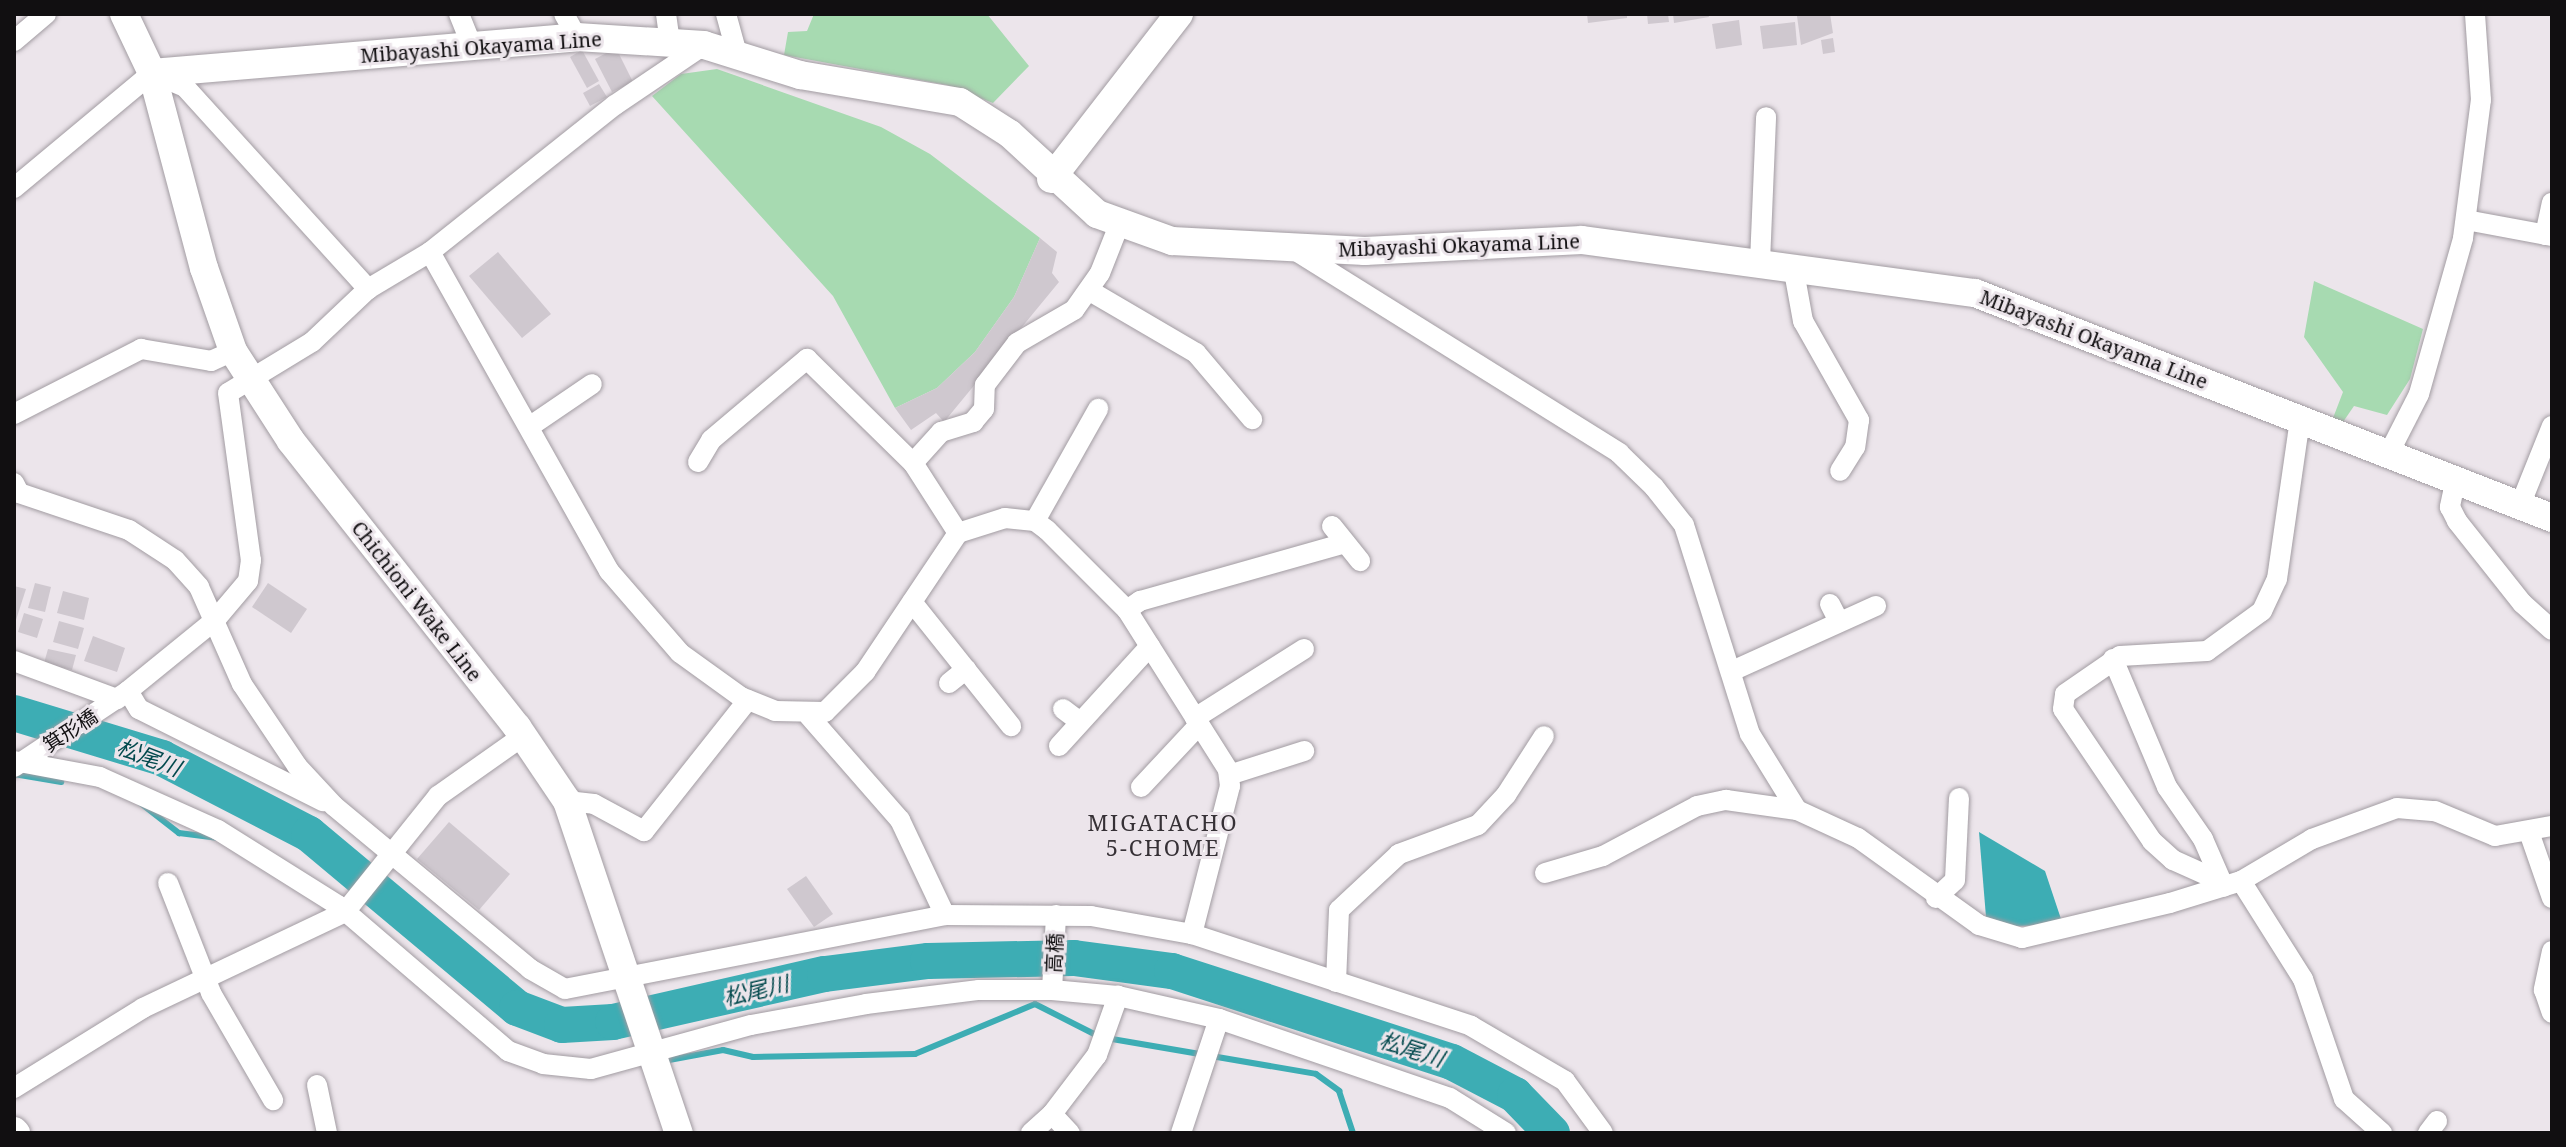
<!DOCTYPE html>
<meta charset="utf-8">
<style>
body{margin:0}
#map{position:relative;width:2566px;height:1147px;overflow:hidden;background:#ece5eb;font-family:"Noto Serif","Noto Sans JP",serif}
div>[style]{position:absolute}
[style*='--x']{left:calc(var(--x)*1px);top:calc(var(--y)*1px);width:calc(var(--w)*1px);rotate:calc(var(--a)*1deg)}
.green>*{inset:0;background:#a7dab1}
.water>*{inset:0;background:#3dadb4}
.stream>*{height:6px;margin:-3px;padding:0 3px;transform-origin:3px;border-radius:3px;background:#3dadb4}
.river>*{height:36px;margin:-18px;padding:0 18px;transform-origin:18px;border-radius:18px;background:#3dadb4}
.building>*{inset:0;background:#cfc8cf}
.roads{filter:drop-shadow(0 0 2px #a29ca2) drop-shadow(0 0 2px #a29ca2)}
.street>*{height:20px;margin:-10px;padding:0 10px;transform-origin:10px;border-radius:10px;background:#fff}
.secondary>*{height:28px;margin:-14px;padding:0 14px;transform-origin:14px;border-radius:14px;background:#fff}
span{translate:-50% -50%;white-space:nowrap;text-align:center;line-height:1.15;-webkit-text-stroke:6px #ece5eb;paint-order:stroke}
.street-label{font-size:20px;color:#110f11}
.water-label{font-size:22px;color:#03494d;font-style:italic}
.neighbourhood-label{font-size:22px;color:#363136;letter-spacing:2px}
.frame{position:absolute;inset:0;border:16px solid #110f11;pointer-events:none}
</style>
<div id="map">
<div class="green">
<i style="clip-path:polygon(814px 14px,987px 14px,1029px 66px,993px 103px,947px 85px,784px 55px,788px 32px,807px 31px)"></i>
<i style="clip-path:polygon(717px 69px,881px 127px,930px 154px,1040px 238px,1014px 297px,975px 352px,937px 388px,895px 408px,833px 296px,652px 96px,681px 74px)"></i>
<i style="clip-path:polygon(2314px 281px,2423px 329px,2410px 379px,2387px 415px,2354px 406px,2343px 422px,2333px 418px,2343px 392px,2304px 337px)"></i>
</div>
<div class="water">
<i style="clip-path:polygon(1979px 832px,2045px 871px,2063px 925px,2015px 926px,1986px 917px)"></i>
</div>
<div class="stream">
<i style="--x:14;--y:774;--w:48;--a:9.7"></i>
<i style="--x:139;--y:802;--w:51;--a:37.8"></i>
<i style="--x:179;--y:833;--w:40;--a:7.1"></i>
<i style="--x:1112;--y:1039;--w:207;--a:9.7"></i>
<i style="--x:1316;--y:1074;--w:29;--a:36"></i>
<i style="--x:1339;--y:1091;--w:44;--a:71.6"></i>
<i style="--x:669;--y:1060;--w:55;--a:-10.5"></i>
<i style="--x:723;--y:1050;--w:31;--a:13"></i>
<i style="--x:753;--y:1057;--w:162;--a:-1.1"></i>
<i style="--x:915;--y:1054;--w:130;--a:-22.6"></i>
<i style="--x:1035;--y:1004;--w:68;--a:26.9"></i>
</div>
<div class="river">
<i style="--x:14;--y:713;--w:155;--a:16.9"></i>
<i style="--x:162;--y:758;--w:165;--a:27.3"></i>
<i style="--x:309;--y:834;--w:271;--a:39.9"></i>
<i style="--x:517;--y:1008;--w:48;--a:20.7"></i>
<i style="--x:562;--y:1025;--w:51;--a:-3.4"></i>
<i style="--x:613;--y:1022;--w:217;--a:-12.8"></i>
<i style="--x:825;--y:974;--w:104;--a:-7.2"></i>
<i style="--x:928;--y:961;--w:146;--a:-1.2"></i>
<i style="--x:1074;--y:958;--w:99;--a:7.6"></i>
<i style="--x:1172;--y:971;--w:294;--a:18"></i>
<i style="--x:1452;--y:1062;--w:71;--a:27.6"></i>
<i style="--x:1515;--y:1095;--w:53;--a:45.8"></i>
</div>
<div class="building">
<i style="clip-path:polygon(1587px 14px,1627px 14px,1627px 18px,1588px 23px)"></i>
<i style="clip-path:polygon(1647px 14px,1668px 14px,1669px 22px,1648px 24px)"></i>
<i style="clip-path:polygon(1673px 14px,1708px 14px,1709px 17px,1674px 23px)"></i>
<i style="clip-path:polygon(1830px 14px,1833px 33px,1801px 45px,1797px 16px)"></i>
<i style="clip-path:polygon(1739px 20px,1742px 45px,1716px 49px,1712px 24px)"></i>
<i style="clip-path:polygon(1795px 22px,1797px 45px,1763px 49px,1760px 26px)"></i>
<i style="clip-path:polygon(1833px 38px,1835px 52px,1823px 54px,1821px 40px)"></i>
<i style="clip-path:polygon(616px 48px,633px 82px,612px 92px,595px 59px)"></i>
<i style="clip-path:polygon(582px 50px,599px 81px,587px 88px,570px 57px)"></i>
<i style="clip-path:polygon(599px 84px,607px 97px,590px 106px,583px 93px)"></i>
<i style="clip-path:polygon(1040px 238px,1057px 252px,1052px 273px,1059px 282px,944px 422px,936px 413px,911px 430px,895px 408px,937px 388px,975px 352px,1014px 297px)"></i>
<i style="clip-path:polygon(498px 252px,551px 314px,522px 338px,469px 276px)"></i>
<i style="clip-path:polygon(35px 583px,51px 587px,45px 612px,28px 608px)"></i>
<i style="clip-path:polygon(268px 583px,307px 609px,291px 633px,252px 607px)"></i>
<i style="clip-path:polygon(14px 586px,26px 589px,16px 620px,14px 620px)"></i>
<i style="clip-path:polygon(63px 591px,89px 598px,84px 620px,57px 613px)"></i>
<i style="clip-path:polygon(24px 613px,43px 619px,37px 638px,18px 632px)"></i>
<i style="clip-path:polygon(59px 621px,84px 628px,78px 649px,53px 642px)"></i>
<i style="clip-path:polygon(93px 636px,125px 648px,117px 672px,84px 661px)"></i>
<i style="clip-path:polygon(48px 649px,76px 655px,72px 670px,44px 663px)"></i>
<i style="clip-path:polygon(449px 822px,510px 874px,479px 910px,417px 859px)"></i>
<i style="clip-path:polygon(806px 876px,833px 914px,814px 927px,787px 889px)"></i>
</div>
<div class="roads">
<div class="street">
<i style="--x:459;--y:14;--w:35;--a:68"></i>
<i style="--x:564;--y:14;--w:26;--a:61"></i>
<i style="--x:666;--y:14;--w:27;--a:82"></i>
<i style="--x:726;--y:14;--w:41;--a:74.6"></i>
<i style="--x:14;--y:41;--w:42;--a:-40.2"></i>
<i style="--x:14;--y:188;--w:180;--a:-39.8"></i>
<i style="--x:152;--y:73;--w:36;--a:23"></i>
<i style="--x:185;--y:87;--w:273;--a:47.8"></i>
<i style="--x:368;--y:289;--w:77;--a:136.6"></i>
<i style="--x:312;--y:342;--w:98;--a:148.7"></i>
<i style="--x:228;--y:393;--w:169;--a:82.2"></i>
<i style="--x:251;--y:560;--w:21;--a:98"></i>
<i style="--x:248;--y:581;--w:51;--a:130.2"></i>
<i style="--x:215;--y:620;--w:112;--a:140.8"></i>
<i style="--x:128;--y:691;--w:137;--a:146.3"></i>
<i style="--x:2466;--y:220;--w:87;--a:10.5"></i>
<i style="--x:2545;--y:235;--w:33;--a:-78"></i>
<i style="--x:1293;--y:249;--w:385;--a:32"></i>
<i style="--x:1619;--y:453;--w:49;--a:44.2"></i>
<i style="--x:1654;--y:487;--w:48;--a:51.7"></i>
<i style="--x:1684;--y:525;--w:219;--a:72.5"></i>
<i style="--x:1750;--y:734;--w:89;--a:58.3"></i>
<i style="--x:1797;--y:810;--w:67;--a:24.7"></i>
<i style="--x:1858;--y:838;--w:149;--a:35.7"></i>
<i style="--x:1979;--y:925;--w:45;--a:16.8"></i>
<i style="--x:2022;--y:938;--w:152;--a:-13.3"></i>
<i style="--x:2170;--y:903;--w:74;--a:-17.2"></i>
<i style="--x:2241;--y:881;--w:82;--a:-30.6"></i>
<i style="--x:2312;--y:839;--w:90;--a:-20"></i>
<i style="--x:2397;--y:808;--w:38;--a:5"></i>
<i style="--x:2435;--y:811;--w:65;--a:22.6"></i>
<i style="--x:2495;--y:836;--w:58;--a:-10"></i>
<i style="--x:430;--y:252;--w:366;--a:60.7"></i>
<i style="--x:609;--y:571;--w:108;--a:49.1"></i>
<i style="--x:680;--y:653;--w:75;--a:35.8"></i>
<i style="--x:741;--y:697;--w:37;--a:22"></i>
<i style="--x:775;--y:711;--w:50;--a:1.1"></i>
<i style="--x:825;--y:712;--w:57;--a:-45"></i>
<i style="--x:865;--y:672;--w:167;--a:-56.2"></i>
<i style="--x:958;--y:533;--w:49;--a:-17.7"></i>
<i style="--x:1005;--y:518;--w:30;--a:6"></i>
<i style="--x:1035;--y:521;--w:15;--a:37"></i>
<i style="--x:1047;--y:530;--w:113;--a:45"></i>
<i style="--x:1127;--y:610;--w:189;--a:57.7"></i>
<i style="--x:1228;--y:770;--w:16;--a:83"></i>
<i style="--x:1230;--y:786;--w:153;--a:104.4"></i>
<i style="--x:1760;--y:262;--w:145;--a:-87.6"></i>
<i style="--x:1793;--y:266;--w:56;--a:79.7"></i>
<i style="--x:1803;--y:321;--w:114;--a:60.5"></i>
<i style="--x:1859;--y:420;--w:27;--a:98"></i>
<i style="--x:1855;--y:447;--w:28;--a:122"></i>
<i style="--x:368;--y:289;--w:72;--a:-30.8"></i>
<i style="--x:430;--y:252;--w:236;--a:-38.5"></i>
<i style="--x:615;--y:105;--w:107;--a:-34"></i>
<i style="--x:1090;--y:291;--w:123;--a:30.3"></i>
<i style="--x:1196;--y:353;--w:87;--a:49.7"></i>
<i style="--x:14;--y:414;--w:143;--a:-27.1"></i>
<i style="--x:141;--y:349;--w:71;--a:9.7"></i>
<i style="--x:211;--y:361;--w:24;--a:-24"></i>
<i style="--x:529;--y:427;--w:76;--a:-34.3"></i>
<i style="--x:2389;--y:453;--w:66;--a:-63"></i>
<i style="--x:2419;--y:394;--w:162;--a:-74.2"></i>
<i style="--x:2463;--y:238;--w:139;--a:-82.6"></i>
<i style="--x:2481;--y:100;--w:86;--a:-94"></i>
<i style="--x:698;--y:462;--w:26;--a:-59"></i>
<i style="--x:711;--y:440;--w:126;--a:-40.2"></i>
<i style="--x:807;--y:359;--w:148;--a:44.5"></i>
<i style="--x:2456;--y:478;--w:30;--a:102"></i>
<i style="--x:2450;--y:507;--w:16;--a:63"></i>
<i style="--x:2457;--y:521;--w:105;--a:51.6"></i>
<i style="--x:2522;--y:603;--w:40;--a:42"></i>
<i style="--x:14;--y:483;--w:11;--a:63"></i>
<i style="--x:19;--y:493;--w:116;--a:18.6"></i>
<i style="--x:129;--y:530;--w:55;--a:33.1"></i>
<i style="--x:175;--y:560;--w:36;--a:48"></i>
<i style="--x:199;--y:587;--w:106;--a:66.1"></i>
<i style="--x:242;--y:684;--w:99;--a:56.1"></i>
<i style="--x:297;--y:766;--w:54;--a:47.2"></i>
<i style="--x:334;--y:806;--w:255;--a:39.7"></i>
<i style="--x:530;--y:969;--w:40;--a:29.7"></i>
<i style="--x:565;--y:989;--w:387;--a:-11"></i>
<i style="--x:945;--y:915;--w:146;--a:0.4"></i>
<i style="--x:1091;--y:916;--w:103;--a:10.1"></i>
<i style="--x:1192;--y:934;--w:294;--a:18.2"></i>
<i style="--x:1471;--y:1026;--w:109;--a:30.3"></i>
<i style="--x:1565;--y:1081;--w:64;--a:53.8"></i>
<i style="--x:2521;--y:503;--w:83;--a:-68.1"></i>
<i style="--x:1035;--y:521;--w:129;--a:-60.6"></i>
<i style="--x:1332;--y:526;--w:45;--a:51.3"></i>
<i style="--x:958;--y:533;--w:83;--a:-122.7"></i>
<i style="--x:913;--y:463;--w:42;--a:-47.9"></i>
<i style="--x:941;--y:432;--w:34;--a:-17"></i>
<i style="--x:973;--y:422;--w:17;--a:-50"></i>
<i style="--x:984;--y:409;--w:24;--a:-88"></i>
<i style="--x:985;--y:385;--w:53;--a:-52.7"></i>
<i style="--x:1017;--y:343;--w:66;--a:-30.1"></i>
<i style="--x:1074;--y:310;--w:45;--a:-54.9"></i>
<i style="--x:1100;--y:273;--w:52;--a:-68.4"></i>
<i style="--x:912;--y:602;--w:159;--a:51.4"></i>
<i style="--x:1830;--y:604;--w:20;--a:63"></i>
<i style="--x:1127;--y:610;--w:16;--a:-35"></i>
<i style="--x:1140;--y:601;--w:213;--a:-15.8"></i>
<i style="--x:2113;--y:659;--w:139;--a:67.1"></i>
<i style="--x:2167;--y:787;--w:63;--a:55.3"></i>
<i style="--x:2203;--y:839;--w:52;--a:66.4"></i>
<i style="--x:14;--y:661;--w:110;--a:20.3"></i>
<i style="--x:1732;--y:671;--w:158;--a:-24.3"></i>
<i style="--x:949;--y:683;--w:22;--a:-39"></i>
<i style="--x:128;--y:691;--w:21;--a:59"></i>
<i style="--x:139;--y:709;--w:206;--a:26.6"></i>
<i style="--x:1063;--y:709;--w:21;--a:37"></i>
<i style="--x:809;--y:716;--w:138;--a:48.8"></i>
<i style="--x:900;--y:820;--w:105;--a:64.7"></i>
<i style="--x:1195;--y:718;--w:129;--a:-32.3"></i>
<i style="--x:1059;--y:746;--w:135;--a:-47.7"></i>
<i style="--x:14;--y:761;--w:87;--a:10.5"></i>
<i style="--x:100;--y:777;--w:129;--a:24.2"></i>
<i style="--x:218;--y:830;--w:143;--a:32.1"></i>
<i style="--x:339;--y:906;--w:223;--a:40.6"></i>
<i style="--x:508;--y:1051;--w:37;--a:20"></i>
<i style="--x:543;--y:1064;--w:48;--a:5.9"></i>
<i style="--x:591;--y:1069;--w:166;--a:-15.4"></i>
<i style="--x:751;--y:1025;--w:117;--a:-10.3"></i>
<i style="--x:866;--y:1004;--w:114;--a:-7.1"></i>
<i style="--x:979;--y:990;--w:73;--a:0"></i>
<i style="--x:1052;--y:990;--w:66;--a:5.2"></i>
<i style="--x:1118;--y:996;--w:104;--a:12.8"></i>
<i style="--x:1219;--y:1019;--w:244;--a:18.9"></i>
<i style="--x:1450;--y:1098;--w:66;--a:32"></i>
<i style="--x:1229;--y:775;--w:79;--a:-17.7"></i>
<i style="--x:1141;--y:787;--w:85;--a:-46.9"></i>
<i style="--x:567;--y:801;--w:27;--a:6"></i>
<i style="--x:594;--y:804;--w:57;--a:28.4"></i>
<i style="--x:644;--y:831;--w:167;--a:-51.6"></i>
<i style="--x:2529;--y:832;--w:70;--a:70.8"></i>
<i style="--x:1545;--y:873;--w:60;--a:-16.3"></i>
<i style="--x:1603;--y:856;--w:106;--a:-28"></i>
<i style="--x:1697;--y:806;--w:30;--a:-12"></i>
<i style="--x:1726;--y:800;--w:72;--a:8"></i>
<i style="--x:2241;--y:881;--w:116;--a:57.7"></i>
<i style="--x:2303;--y:979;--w:127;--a:71.1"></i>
<i style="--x:2344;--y:1099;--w:51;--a:41.8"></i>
<i style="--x:2222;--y:882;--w:54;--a:-155.8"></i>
<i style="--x:2173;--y:860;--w:28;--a:-138"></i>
<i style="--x:2152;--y:841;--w:159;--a:-124"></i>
<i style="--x:2063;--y:709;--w:15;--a:-82"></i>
<i style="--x:2065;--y:694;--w:67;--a:-34.6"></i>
<i style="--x:2120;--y:656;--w:87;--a:-3.3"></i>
<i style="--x:2207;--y:651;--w:68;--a:-36"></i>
<i style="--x:2262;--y:611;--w:35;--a:-65"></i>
<i style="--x:2277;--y:579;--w:162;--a:-81.8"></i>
<i style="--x:168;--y:883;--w:118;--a:68.6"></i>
<i style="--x:211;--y:993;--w:124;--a:59.9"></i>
<i style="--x:1936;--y:898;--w:26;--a:-43"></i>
<i style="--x:1955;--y:880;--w:82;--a:-87.2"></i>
<i style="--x:2552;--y:951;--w:40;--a:102"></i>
<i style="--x:2544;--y:990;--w:24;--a:71"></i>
<i style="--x:1336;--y:982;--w:72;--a:-87.6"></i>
<i style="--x:1339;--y:910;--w:82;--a:-43"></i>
<i style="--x:1399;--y:854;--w:84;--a:-20.2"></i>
<i style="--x:1478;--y:825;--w:41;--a:-47"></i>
<i style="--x:1506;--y:795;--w:70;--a:-57.2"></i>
<i style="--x:1052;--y:990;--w:75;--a:-86.9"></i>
<i style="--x:317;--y:1085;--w:49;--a:78.2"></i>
<i style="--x:14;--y:1088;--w:152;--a:-31.8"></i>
<i style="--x:143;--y:1008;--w:224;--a:-25.4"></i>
<i style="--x:345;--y:912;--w:149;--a:-51.3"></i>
<i style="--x:438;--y:796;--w:104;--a:-35.2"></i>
<i style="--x:1052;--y:1114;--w:74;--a:-52.7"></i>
<i style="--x:1097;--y:1055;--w:63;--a:-70.4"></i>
<i style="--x:1031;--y:1133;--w:28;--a:-42"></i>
<i style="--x:1052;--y:1114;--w:26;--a:47"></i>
<i style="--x:1181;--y:1133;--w:120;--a:-71.6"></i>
<i style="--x:2428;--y:1133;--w:15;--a:-53"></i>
</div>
<div class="secondary">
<i style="--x:124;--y:14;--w:65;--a:64.6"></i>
<i style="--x:152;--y:73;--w:202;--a:75.1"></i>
<i style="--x:204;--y:268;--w:88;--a:70.7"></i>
<i style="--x:233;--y:351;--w:107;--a:57.2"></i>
<i style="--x:291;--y:441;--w:365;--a:51.7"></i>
<i style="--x:517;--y:727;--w:89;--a:56"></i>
<i style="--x:567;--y:801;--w:350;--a:71.4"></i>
<i style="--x:152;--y:73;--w:427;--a:-4.8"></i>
<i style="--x:577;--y:37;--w:127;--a:3.6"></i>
<i style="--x:704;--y:45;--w:101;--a:17.4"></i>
<i style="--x:800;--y:75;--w:162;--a:9.6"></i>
<i style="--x:960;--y:102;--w:59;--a:32.6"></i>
<i style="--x:1010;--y:134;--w:118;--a:42.6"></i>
<i style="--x:1097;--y:214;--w:80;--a:19.8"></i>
<i style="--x:1172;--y:241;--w:193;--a:3"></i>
<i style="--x:1365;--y:251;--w:217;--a:-2.9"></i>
<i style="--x:1582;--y:240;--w:397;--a:7.7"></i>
<i style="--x:1975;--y:293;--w:619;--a:21.3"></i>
<i style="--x:1051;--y:179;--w:209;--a:-52.2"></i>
<i style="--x:14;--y:1131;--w:3;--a:45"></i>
</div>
</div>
<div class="street-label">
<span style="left:481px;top:47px;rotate:-4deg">Mibayashi Okayama Line</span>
<span style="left:1459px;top:245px;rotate:-2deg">Mibayashi Okayama Line</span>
<span style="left:2094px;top:339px;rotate:21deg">Mibayashi Okayama Line</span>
<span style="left:417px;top:601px;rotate:52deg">Chichioni Wake Line</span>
<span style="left:70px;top:730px;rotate:-33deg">箕形橋</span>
<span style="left:1054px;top:953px;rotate:-87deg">高橋</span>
</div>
<div class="water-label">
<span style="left:149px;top:757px;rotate:21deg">松尾川</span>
<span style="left:756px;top:990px;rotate:-13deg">松尾川</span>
<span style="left:1412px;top:1049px;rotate:18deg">松尾川</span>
</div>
<div class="neighbourhood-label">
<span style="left:1163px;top:835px">MIGATACHO<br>5-CHOME</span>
</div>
<div class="frame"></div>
</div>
